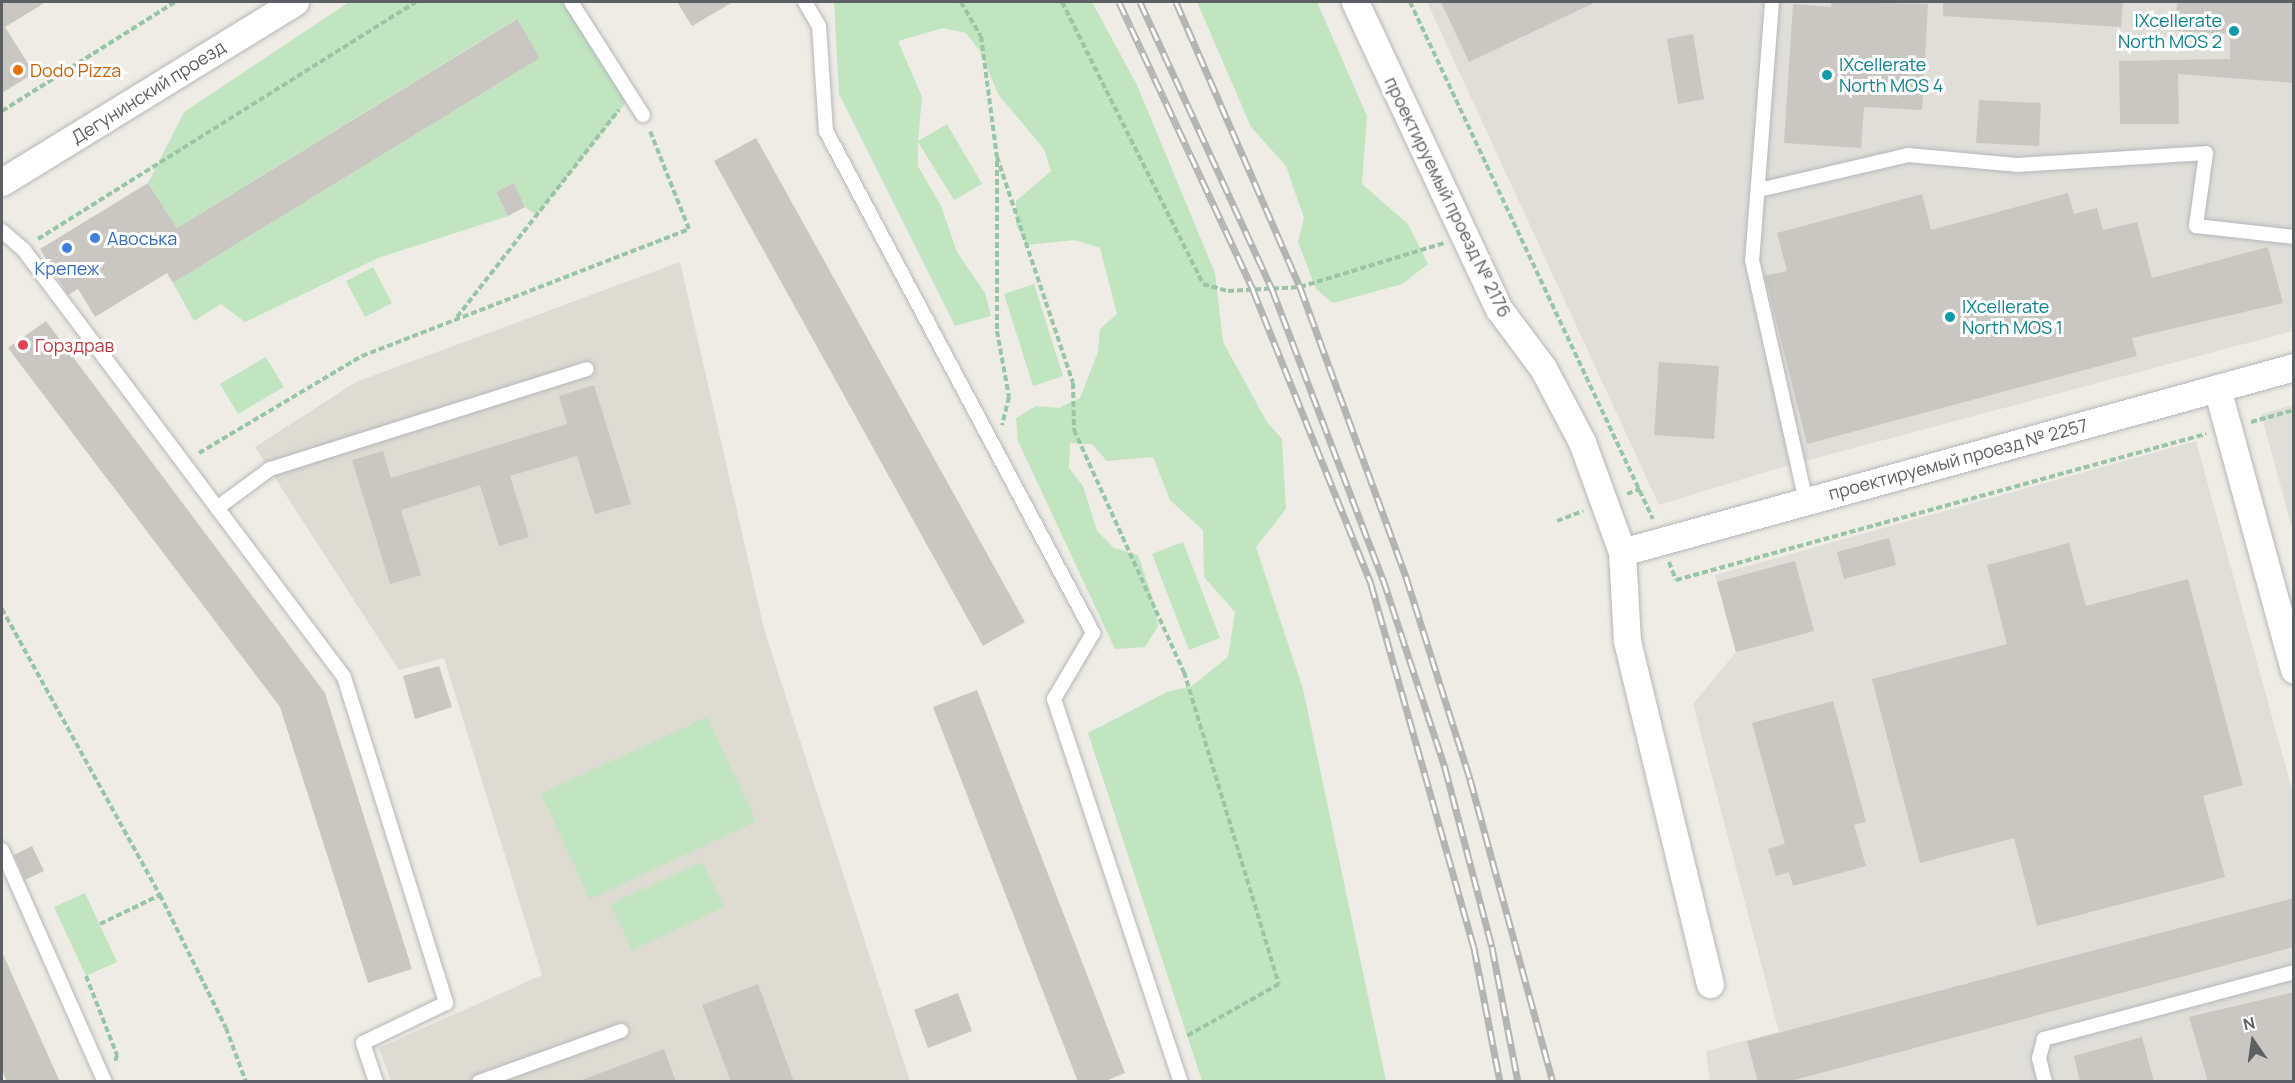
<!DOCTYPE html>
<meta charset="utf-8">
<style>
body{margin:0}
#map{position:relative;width:2295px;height:1083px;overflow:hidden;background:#eeece4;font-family:Manrope,sans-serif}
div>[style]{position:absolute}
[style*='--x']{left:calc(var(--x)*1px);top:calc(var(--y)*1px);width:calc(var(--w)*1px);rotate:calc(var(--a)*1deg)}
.industrial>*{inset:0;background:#e0ded9}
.education>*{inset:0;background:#dedbd2}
.green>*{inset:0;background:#c1e5c1}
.building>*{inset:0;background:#cac7c2}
.path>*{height:4px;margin-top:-2px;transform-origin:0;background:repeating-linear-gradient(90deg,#99c4a6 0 6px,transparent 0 9px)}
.roads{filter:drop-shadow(0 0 2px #b5b7bb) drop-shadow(0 0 2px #b5b7bb)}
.lane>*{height:14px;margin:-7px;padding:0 7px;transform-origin:7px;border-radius:7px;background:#fff}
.street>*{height:27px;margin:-13.5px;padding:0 13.5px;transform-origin:13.5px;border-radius:13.5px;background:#fff}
.rail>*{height:7px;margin-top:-3.5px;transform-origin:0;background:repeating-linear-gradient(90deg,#fff 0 14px,#b3b4b4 0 28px);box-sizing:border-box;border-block:2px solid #b3b4b4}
.dots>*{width:16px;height:16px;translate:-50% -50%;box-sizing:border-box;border:3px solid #fff;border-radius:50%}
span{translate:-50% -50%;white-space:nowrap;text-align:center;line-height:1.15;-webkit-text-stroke:6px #fff;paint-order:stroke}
.culture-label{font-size:18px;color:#0d838f}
.right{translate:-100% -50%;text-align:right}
.left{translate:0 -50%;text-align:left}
.food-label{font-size:18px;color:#c56008}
.street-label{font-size:18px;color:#5c6064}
.shop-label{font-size:18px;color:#366cbe}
.health-label{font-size:18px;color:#be3a42}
.frame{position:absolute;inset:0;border:3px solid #5c6064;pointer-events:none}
.north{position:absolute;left:2223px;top:1011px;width:60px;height:60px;-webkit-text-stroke:4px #fff;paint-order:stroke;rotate:347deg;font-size:16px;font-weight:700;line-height:24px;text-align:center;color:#5c6064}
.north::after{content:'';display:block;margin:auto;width:21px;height:27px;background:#5c6064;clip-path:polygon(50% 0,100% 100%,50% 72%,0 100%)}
</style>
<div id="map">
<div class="industrial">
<i style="clip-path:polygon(1427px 2px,2293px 2px,2293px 331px,1779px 468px,1659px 505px)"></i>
<i style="clip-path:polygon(2293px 405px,2294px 405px,2293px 532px,2261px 414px)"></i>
<i style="clip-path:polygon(2196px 441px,2293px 793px,2293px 1081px,1710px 1081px,1706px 1051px,1779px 1032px,1693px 704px,1736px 652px,1715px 575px)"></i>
</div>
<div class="education">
<i style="clip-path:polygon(680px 262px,764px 629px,910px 1081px,391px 1081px,379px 1048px,542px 975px,444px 658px,399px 670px,255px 447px,356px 382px)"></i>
</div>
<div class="green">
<i style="clip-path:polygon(349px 2px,571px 2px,631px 96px,537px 215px,525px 207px,514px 184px,496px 192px,508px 216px,378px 258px,245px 322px,221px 304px,194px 321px,173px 283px,540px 58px,516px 19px,177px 228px,148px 183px,184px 112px)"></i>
<i style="clip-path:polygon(834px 2px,1092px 2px,1137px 85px,1215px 273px,1223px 342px,1267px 422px,1282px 439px,1286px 509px,1256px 547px,1303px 689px,1386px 1081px,1202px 1081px,1088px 733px,1167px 692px,1192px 686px,1228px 657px,1235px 612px,1204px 577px,1203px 530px,1170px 500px,1153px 457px,1107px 461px,1092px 444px,1070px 443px,1069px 468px,1083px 486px,1097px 531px,1114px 548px,1138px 555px,1154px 603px,1158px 626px,1145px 647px,1115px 649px,1018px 441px,1016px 418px,1036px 406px,1059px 408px,1080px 398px,1098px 352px,1100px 329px,1117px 314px,1100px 248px,1075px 240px,1027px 245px,1016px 225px,1016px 201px,1051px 171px,1044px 149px,998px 94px,980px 51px,966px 33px,943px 28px,898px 41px,922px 97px,918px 141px,947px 124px,982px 184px,954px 200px,918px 142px,918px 166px,941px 206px,957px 252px,985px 293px,991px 316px,955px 326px,839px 94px)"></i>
<i style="clip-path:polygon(1197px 2px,1317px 2px,1367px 116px,1362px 184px,1408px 224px,1428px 264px,1402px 284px,1333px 303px,1316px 289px,1298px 242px,1304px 218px,1286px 166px,1251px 127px)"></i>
<i style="clip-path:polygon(373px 267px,392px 303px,365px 317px,346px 281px)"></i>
<i style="clip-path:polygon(1034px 284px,1063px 376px,1033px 386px,1004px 294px)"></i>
<i style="clip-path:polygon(266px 357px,284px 387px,238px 414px,220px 384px)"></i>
<i style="clip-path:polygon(1183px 542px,1220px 638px,1189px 650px,1152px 554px)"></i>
<i style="clip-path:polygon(707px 717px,756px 821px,590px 899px,541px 794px)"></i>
<i style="clip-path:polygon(702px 862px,724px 907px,632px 950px,611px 904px)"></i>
<i style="clip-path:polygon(85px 893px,117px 962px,86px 976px,54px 907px)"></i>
</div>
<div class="building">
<i style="clip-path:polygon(2px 2px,46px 2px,5px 27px,34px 73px,2px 93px)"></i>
<i style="clip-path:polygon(677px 2px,733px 2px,692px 26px)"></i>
<i style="clip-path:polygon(1441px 2px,1596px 2px,1469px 62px)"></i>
<i style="clip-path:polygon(1832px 2px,1928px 4px,1922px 110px,1864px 107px,1861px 148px,1784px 143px,1793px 4px,1831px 7px)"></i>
<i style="clip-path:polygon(1943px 2px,2123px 2px,2121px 27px,1943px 16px)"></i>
<i style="clip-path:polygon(2177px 2px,2294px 2px,2294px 83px,2178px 74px,2179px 124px,2120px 124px,2119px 61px,2230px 59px,2230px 34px,2175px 31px)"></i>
<i style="clip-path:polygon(517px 19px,540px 58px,173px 283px,167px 273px,95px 317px,78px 289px,68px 295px,40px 249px,148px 183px,177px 228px)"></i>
<i style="clip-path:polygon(1693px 34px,1704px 99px,1678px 104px,1667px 39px)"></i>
<i style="clip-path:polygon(1979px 100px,2041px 103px,2039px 146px,1976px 143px)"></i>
<i style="clip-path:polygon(756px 138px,1025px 622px,983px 646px,714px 161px)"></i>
<i style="clip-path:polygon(514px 183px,525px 207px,508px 216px,496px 192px)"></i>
<i style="clip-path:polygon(2068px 193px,2074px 214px,2097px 208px,2103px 230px,2137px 222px,2152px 278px,2268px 247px,2283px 303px,2132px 338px,2137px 356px,1807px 444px,1765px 276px,1787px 271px,1777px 233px,1922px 194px,1931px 230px)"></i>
<i style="clip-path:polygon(46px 321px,325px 693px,412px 969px,368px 983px,280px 707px,8px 348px)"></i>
<i style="clip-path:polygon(1659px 362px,1719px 366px,1714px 439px,1654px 435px)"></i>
<i style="clip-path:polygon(594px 385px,631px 504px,595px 514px,577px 456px,510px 476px,529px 537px,499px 546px,480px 485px,401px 510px,421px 575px,390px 584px,352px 460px,383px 451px,391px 478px,567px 424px,559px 396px)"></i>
<i style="clip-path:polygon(1889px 538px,1896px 565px,1844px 579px,1837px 552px)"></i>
<i style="clip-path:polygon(2069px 543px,2086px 606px,2188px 579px,2243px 785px,2203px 796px,2225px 877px,2037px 926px,2014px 838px,1920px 863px,1872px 679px,2007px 644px,1987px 565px)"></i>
<i style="clip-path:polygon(1795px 561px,1814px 631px,1736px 652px,1717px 582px)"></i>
<i style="clip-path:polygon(439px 666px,452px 707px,415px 719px,403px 676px)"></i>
<i style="clip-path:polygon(977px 690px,1125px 1073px,1103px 1082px,1078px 1082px,933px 707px)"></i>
<i style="clip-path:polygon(1833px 701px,1866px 822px,1854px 825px,1866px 866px,1793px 886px,1789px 872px,1776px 876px,1768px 849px,1785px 844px,1752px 723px)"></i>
<i style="clip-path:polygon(32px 846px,44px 871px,25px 880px,14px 855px)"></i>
<i style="clip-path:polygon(2294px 898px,2294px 947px,1787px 1082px,1758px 1082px,1747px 1041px)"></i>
<i style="clip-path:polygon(2px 952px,60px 1082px,7px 1082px,2px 1070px)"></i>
<i style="clip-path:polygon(758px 984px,794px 1082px,731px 1082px,702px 1005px)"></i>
<i style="clip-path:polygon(2294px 992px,2294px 1082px,2208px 1082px,2189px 1017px)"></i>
<i style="clip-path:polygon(958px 993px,972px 1031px,928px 1048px,914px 1010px)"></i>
<i style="clip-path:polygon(2142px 1037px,2154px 1082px,2080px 1082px,2074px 1056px)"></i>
<i style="clip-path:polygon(664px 1049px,676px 1082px,583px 1082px,582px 1080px)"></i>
</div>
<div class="path">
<i style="--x:961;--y:2;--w:39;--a:60"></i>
<i style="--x:981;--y:36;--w:122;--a:82.5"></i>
<i style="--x:997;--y:157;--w:238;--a:71.4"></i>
<i style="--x:1073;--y:383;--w:47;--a:88.8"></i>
<i style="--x:1074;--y:430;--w:266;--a:65.6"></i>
<i style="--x:1184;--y:672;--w:326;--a:73.1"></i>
<i style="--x:1279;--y:984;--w:108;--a:150.6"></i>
<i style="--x:1062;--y:2;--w:315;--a:63.4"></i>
<i style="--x:1203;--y:284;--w:26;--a:16"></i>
<i style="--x:1228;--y:291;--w:72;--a:-3.2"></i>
<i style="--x:1300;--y:287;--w:151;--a:-17"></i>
<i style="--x:1410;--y:2;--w:571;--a:64.83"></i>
<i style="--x:2;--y:111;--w:204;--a:-32.2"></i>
<i style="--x:997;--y:161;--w:170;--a:90"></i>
<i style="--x:997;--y:331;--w:67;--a:79.7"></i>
<i style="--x:1009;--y:397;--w:29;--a:104"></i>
<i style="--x:38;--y:239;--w:446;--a:-32.1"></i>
<i style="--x:457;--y:317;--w:263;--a:-52"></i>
<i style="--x:2251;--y:422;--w:45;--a:-15.6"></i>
<i style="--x:199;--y:453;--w:190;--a:-30.8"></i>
<i style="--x:362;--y:356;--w:351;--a:-21.2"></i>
<i style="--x:689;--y:229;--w:105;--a:-111.7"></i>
<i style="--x:1627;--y:494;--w:14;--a:-21"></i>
<i style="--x:1557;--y:521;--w:28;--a:-21"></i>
<i style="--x:1669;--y:562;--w:19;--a:69"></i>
<i style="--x:1676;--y:580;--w:550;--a:-15.4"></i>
<i style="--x:2;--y:609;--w:327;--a:61.1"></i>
<i style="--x:160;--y:895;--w:148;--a:63.6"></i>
<i style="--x:226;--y:1028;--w:58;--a:69.7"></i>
<i style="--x:100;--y:924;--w:67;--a:-25.8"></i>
<i style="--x:86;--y:976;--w:85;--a:68.6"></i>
<i style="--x:117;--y:1055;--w:7;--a:106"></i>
</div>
<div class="roads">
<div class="lane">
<i style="--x:571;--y:2;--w:134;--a:57.5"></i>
<i style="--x:805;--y:2;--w:28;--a:60"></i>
<i style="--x:819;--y:26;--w:105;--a:86.2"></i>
<i style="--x:826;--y:131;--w:569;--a:61.99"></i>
<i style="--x:1093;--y:633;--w:77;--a:120.6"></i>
<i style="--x:1054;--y:699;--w:404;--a:71.7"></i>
<i style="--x:1772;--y:2;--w:259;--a:94.4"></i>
<i style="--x:1752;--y:260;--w:247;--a:77.4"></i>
<i style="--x:1759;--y:190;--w:153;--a:-13.2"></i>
<i style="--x:1908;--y:155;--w:109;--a:5.2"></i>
<i style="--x:2017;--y:165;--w:189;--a:-3.6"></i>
<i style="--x:2206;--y:153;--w:74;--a:97.8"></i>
<i style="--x:2196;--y:226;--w:99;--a:6.4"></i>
<i style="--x:2;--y:231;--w:28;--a:41"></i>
<i style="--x:23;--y:249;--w:535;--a:53.13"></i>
<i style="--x:344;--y:677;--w:342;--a:72.6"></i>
<i style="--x:446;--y:1003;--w:92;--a:154.3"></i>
<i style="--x:363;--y:1043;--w:41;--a:71.6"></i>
<i style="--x:217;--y:508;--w:66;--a:-36.3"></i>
<i style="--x:270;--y:469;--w:332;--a:-17.5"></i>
<i style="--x:2;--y:850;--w:254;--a:66.1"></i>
<i style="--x:479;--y:1082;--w:151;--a:-19.8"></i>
<i style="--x:2045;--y:1082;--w:25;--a:-104"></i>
<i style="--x:2039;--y:1058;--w:20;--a:-75"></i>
<i style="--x:2044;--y:1039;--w:259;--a:-15"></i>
</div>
<div class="street">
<i style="--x:1355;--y:2;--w:339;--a:64.9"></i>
<i style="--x:1499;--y:309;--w:74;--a:53.3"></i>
<i style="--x:1543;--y:368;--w:84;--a:62.2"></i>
<i style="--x:1582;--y:442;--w:117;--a:70"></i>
<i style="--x:1622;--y:552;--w:89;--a:86.8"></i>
<i style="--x:1627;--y:641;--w:353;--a:76.4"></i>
<i style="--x:2;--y:182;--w:344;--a:-31.6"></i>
<i style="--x:2217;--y:388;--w:292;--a:74.7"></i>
<i style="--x:1622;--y:552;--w:697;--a:-15.39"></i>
</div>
</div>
<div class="rail">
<i style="--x:1119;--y:2;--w:318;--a:65"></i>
<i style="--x:1253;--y:290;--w:317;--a:68.1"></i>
<i style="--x:1371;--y:584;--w:378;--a:74.2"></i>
<i style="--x:1474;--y:948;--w:136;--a:79"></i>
<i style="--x:1140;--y:2;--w:316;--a:65.3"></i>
<i style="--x:1272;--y:289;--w:311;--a:69.1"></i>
<i style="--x:1383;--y:579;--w:199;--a:71.8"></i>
<i style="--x:1445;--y:768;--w:185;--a:75.3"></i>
<i style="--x:1492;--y:947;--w:137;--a:79.1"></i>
<i style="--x:1176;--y:2;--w:311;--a:66.5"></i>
<i style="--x:1300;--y:287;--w:309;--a:69.9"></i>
<i style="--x:1406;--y:577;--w:212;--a:72.4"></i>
<i style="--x:1470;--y:779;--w:314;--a:74.7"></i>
</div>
<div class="dots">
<i style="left:2234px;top:31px;background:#0f9aa8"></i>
<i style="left:18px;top:70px;background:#e8710a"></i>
<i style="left:1827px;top:75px;background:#0f9aa8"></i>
<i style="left:95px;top:238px;background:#3f7fe0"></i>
<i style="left:67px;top:248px;background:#3f7fe0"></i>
<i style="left:1950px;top:317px;background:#0f9aa8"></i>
<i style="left:23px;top:345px;background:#e0444e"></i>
</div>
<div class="culture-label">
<span class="right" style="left:2222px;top:31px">IXcellerate<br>North MOS 2</span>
<span class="left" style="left:1839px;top:75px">IXcellerate<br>North MOS 4</span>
<span class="left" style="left:1962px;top:317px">IXcellerate<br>North MOS 1</span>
</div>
<div class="food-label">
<span class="left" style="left:30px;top:70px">Dodo Pizza</span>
</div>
<div class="street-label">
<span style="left:148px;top:92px;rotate:-32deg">Дегунинский проезд</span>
<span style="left:1448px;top:197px;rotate:64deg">проектируемый проезд № 2176</span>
<span style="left:1958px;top:459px;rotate:-15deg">проектируемый проезд № 2257</span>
</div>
<div class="shop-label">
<span class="left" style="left:107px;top:238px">Авоська</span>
<span style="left:67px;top:268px">Крепеж</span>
</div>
<div class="health-label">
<span class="left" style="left:35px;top:345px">Горздрав</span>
</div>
<div class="frame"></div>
<div class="north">N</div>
</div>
